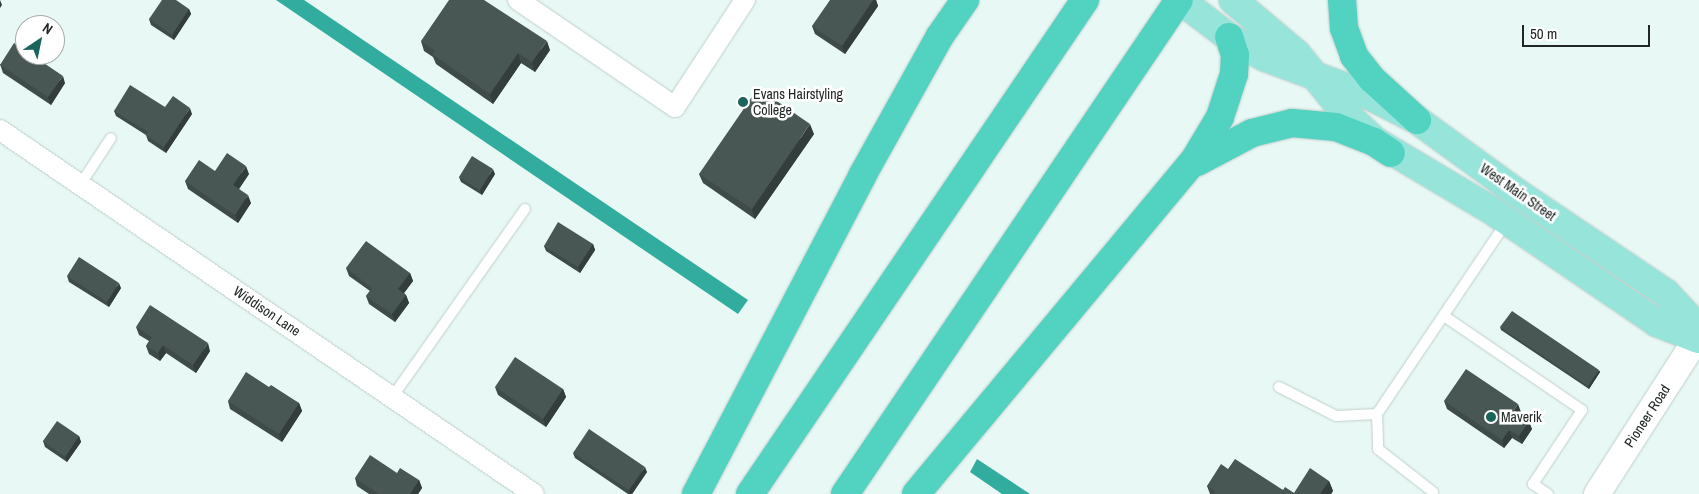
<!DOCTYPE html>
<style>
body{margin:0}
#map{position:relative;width:1699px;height:494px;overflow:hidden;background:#e8f8f5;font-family:"Archivo Narrow",sans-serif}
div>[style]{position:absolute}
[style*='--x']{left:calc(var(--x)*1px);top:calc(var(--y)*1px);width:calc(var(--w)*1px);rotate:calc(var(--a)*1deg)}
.water>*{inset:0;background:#32ac9e}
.roads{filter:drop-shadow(0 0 1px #bfcfcc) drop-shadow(0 0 1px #bfcfcc)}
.service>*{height:10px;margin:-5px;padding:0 5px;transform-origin:5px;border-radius:5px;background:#fff}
.minor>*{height:20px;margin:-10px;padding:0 10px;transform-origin:10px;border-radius:10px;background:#fff}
.tertiary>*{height:26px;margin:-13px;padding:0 13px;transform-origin:13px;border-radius:13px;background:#fff}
.primary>*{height:28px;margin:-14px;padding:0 14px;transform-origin:14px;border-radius:14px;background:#97e4da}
.motorway>*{height:28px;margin:-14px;padding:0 14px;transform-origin:14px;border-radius:14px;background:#52d2c1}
.wall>*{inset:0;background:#3f4b48}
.shaded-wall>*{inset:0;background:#333d3b}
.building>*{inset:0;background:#495754}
.dots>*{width:14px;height:14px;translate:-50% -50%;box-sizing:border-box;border:2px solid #fff;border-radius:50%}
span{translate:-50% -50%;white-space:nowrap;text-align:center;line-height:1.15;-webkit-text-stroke:5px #fff;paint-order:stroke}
.poi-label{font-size:14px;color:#212726}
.left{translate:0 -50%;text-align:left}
.street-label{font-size:14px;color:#212726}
.north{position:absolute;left:15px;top:15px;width:50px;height:50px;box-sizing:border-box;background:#fff;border:1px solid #a6a9a8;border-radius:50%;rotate:34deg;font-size:14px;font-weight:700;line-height:20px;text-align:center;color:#212726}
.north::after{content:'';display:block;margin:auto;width:18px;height:22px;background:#19645b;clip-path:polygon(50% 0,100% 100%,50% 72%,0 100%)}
.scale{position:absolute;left:1522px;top:25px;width:128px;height:22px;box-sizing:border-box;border:2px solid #212726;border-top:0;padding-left:6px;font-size:15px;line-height:18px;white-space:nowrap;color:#212726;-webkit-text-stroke:4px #fff;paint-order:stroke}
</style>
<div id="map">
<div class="water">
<i style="clip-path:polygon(276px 0,304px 0,748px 300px,738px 314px)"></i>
<i style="clip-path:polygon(977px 459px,1030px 494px,1002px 494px,970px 472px)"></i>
</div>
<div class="roads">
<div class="service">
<i style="--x:80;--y:185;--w:56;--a:-56.6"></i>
<i style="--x:1444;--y:316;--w:167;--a:34.3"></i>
<i style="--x:1582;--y:410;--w:89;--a:123.5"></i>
<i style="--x:1533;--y:484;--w:18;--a:34"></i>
<i style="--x:1279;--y:387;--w:64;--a:27"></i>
<i style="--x:1336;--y:416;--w:41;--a:-2.8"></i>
<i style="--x:1377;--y:414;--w:35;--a:88"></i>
<i style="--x:1378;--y:449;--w:70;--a:38"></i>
<i style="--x:393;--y:396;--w:229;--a:-54.8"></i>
<i style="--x:1377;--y:414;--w:218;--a:-56"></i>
</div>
<div class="minor">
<i style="--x:518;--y:0;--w:190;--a:34.3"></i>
<i style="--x:675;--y:107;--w:128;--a:-56.8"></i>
<i style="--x:0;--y:130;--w:646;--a:34.28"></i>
</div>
<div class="tertiary">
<i style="--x:1597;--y:494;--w:185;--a:-57.3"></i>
</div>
<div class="primary">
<i style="--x:1180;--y:0;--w:61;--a:37.1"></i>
<i style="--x:1229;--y:37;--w:40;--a:29.7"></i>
<i style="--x:1264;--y:57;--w:113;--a:20.2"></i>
<i style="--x:1370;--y:96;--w:53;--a:27.1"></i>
<i style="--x:1417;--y:120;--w:122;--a:36"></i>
<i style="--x:1516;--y:192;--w:181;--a:34"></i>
<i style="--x:1666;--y:293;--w:33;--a:47"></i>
<i style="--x:1688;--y:317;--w:23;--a:67"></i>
<i style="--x:1233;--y:0;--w:84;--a:40.2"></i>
<i style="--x:1297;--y:54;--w:77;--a:50.8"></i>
<i style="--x:1346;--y:114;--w:40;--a:43"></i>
<i style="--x:1375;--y:141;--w:135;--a:30.7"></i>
<i style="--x:1491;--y:210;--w:201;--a:34.2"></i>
<i style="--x:1657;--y:323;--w:45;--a:20.9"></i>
</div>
<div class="motorway">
<i style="--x:1342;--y:0;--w:28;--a:86"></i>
<i style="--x:1344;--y:28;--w:30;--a:70"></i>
<i style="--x:1354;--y:56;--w:29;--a:52"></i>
<i style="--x:1372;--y:79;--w:61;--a:42.3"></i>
<i style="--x:1197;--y:162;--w:62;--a:-27.8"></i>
<i style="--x:1252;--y:133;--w:41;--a:-14"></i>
<i style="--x:1292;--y:123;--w:44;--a:5.2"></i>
<i style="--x:1336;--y:127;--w:41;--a:21.5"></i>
<i style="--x:1374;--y:142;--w:20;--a:33"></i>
<i style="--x:696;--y:494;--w:359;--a:-62.4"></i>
<i style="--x:862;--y:176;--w:160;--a:-60.9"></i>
<i style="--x:940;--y:36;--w:44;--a:-55.2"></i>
<i style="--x:750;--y:494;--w:597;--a:-55.86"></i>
<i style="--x:845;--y:494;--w:596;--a:-55.94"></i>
<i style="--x:916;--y:494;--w:436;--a:-50.2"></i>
<i style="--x:1195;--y:159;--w:49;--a:-59.2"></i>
<i style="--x:1220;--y:117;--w:45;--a:-72"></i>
<i style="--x:1234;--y:74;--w:19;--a:-87"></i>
<i style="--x:1235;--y:55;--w:19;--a:-108"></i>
</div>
</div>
<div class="wall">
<i style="clip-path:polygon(873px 0,876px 0,878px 6px,845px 54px,815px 34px,812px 26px)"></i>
<i style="clip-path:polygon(189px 9px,191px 14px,174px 40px,151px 25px,149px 19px)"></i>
<i style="clip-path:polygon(421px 41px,550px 50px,535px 72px,521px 63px,493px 104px,436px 64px,433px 57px,424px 51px)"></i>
<i style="clip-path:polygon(0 64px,65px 83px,51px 105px,3px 73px)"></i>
<i style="clip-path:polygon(114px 111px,192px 114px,166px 153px,148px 141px,146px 135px,116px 116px)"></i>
<i style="clip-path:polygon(814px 134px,755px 219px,703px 183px,699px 174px)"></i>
<i style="clip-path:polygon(215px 171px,249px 174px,239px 189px,251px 203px,238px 223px,188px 189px,185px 181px)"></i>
<i style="clip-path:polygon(495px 174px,482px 195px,461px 182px,459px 177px)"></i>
<i style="clip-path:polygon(593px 244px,595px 250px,580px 273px,546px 251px,544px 246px)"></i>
<i style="clip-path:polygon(346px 268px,410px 273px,413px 281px,404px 293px,406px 295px,409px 303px,395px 322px,369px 304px,366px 296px,370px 291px,349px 276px)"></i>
<i style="clip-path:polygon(67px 276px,121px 288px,109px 307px,69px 282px)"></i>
<i style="clip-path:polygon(136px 327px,210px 351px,196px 373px,166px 353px,160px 361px,149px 354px,146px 346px,149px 341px,139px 335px)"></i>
<i style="clip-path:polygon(1500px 327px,1600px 372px,1589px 389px,1501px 330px)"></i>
<i style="clip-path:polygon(269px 387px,299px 403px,302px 411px,282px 442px,230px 409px,228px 401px)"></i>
<i style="clip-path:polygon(495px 387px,563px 389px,566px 397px,546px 427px,498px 395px)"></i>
<i style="clip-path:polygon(1444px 401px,1521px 412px,1519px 414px,1532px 429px,1522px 444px,1512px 438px,1504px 448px,1447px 409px)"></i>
<i style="clip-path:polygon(79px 436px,81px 442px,67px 462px,45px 447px,43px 441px)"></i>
<i style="clip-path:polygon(573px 453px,647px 472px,632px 494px,628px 494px,575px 458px)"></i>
<i style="clip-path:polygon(1228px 469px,1283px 490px,1294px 493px,1329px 481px,1333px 491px,1331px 494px,1210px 494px,1207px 486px)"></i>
<i style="clip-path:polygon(355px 478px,419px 480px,422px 488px,418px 494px,369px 494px,357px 486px)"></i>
</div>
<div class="shaded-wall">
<i style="clip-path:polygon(0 0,2px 5px,0 8px)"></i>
<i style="clip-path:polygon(873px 0,876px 0,878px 6px,845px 54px,842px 46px)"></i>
<i style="clip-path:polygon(189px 9px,191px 14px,174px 40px,172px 35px)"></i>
<i style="clip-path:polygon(547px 41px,550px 50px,535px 72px,532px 62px)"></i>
<i style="clip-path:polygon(518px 53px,521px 63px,493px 104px,490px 94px)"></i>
<i style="clip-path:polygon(63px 76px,65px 83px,51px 105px,48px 97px)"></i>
<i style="clip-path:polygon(190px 108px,192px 114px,166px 153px,164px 147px)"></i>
<i style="clip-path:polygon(810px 124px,814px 134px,755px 219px,752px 209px)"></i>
<i style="clip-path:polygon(246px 166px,249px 174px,236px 193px,233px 185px)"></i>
<i style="clip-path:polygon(493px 169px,495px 174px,482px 195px,480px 190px)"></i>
<i style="clip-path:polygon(248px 195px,251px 203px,238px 223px,235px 215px)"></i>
<i style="clip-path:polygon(593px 244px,595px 250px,580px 273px,578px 267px)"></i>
<i style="clip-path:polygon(410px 273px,413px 281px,401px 297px,398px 289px)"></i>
<i style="clip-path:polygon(119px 283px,121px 288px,109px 307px,107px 302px)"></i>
<i style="clip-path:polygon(406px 295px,409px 303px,395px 322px,392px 314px)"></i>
<i style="clip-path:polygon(208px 343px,210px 351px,196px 373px,193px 365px)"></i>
<i style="clip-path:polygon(163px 345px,166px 353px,160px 361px,158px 353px)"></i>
<i style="clip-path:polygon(1599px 370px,1600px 372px,1589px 389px,1588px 386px)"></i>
<i style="clip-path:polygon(563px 389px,566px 397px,546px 427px,543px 419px)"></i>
<i style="clip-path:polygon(299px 403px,302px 411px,282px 442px,279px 434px)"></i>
<i style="clip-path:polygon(1518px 404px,1521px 412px,1516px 418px,1514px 410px)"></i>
<i style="clip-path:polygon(1529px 421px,1532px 429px,1522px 444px,1519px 436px)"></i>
<i style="clip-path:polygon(1509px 430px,1512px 438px,1504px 448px,1502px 440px)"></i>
<i style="clip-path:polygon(79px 436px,81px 442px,67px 462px,65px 457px)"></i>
<i style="clip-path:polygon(645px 467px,647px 472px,632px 494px,630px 494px,629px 490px)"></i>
<i style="clip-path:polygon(419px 480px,422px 488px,418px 494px,410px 494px)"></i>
<i style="clip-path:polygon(1329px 481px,1333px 491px,1331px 494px,1320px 494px)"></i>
</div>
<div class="building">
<i style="clip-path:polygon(162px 0,176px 0,189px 9px,172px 35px,149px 19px)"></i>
<i style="clip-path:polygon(449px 0,484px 0,547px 41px,532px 62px,518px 53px,490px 94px,432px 54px,435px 51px,421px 41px)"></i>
<i style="clip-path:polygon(830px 0,873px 0,842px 46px,812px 26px)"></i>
<i style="clip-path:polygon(14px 43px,25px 50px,25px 55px,32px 55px,63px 76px,48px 97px,0 65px)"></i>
<i style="clip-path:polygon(130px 85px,165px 107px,173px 96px,190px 108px,164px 147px,146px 135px,148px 132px,114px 111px)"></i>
<i style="clip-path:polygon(758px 88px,810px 124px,752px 209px,699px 174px)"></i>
<i style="clip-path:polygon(227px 153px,246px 166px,233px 185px,248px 195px,235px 215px,185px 181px,199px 160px,215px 171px)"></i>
<i style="clip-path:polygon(472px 156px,493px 169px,480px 190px,459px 177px)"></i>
<i style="clip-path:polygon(558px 222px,593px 244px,578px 267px,544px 246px)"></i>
<i style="clip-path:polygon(366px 241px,410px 273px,398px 289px,406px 295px,392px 314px,366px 296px,372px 288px,346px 268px)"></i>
<i style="clip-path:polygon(79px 257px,119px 283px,107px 302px,67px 276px)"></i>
<i style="clip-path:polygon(150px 305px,208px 343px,193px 365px,163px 345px,158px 353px,146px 346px,152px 337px,136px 327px)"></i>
<i style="clip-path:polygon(1512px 311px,1599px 370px,1588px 386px,1500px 327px)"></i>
<i style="clip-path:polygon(515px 357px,563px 389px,543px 419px,495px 387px)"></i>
<i style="clip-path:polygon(1466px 369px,1518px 404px,1514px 410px,1529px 421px,1519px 436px,1509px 430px,1502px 440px,1444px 401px)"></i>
<i style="clip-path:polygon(246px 372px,269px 387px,271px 385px,299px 403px,279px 434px,228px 401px)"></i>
<i style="clip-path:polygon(57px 421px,79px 436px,65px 457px,43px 441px)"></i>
<i style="clip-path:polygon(589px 429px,645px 467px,629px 490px,573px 453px)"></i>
<i style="clip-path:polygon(370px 455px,397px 473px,400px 468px,419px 480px,410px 494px,379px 494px,355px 478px)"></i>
<i style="clip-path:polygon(1235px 459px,1283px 490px,1285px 487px,1294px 493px,1310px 468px,1329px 481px,1320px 494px,1213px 494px,1215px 491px,1207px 486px,1221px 464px,1228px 469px)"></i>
</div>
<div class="dots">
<i style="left:743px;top:102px;background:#19645b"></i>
<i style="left:1491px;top:417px;background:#19645b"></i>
</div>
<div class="poi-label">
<span class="left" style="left:753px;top:102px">Evans Hairstyling<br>College</span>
<span class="left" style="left:1501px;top:417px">Maverik</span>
</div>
<div class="street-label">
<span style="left:1518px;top:192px;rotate:35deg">West Main Street</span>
<span style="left:267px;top:311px;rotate:34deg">Widdison Lane</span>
<span style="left:1647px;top:416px;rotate:-57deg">Pioneer Road</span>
</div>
<div class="north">N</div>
<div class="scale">50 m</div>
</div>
